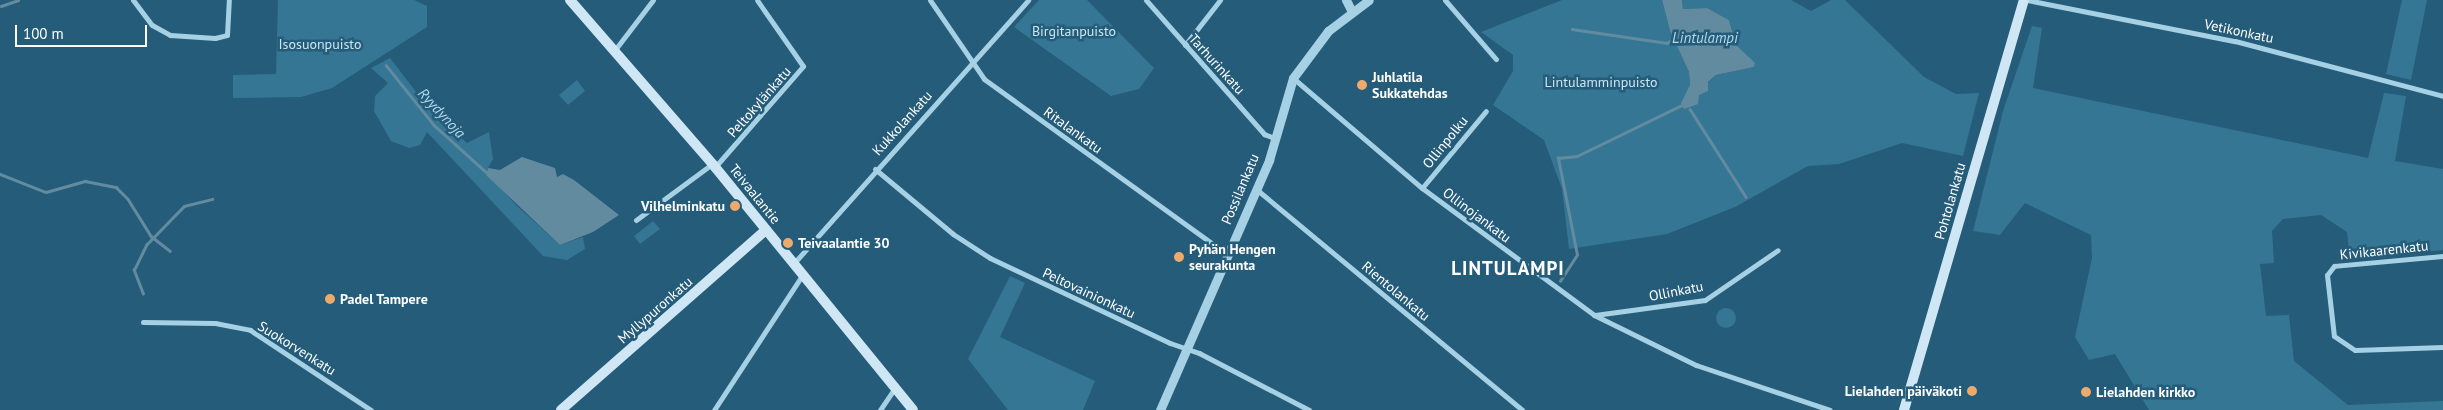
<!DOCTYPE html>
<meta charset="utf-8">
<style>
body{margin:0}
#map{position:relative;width:2443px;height:410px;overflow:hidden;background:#245c79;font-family:"PT Sans",sans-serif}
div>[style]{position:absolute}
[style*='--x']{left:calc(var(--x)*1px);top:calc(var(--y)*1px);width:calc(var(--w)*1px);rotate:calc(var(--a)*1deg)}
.green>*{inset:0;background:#357694}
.round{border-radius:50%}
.water>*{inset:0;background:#628ba0}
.stream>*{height:2.5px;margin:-1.25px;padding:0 1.25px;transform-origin:1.25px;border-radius:1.25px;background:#628ba0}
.minor>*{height:5px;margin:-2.5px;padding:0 2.5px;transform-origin:2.5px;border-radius:2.5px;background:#a6d0e4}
.tertiary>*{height:9px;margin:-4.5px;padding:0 4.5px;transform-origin:4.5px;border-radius:4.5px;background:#a6d0e4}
.secondary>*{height:10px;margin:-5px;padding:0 5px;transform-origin:5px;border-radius:5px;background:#cfe7f4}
.dots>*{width:14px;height:14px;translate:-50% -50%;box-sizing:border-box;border:2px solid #245c79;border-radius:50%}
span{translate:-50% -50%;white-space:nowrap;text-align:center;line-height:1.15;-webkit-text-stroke:5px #245c79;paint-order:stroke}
.park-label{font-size:14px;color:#c9e6f3}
.street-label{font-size:14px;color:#fff}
.poi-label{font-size:14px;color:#fff;font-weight:700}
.left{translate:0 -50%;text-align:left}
.right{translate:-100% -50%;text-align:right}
.water-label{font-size:15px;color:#b1d9ec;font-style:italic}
.district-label{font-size:19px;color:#fff;font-weight:700;letter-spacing:1px}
.scale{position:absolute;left:15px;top:25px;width:132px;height:22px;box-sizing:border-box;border:2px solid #fff;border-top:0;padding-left:6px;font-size:15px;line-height:18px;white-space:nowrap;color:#fff;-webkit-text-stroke:4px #245c79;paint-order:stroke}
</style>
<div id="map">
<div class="green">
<i style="clip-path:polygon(278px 0,414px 0,427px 6px,427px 27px,332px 88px,301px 97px,233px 98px,233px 75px,276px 74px)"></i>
<i style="clip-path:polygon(1039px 0,1087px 0,1154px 68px,1139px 89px,1111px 96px,1014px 27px)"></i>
<i style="clip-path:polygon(1562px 0,1662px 0,1670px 31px,1689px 72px,1690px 85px,1683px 107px,1716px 75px,1754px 67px,1736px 45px,1729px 20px,1707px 8px,1683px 9px,1682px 0,1791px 0,1811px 11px,1831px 0,1845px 0,1924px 77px,1956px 94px,1979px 93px,1963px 156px,1902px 143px,1839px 164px,1808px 166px,1735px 207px,1667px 234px,1569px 249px,1562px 189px,1544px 140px,1493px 105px,1513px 71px,1513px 55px,1481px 32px)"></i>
<i style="clip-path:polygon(2402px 0,2427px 0,2411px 80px,2386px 74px)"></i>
<i style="clip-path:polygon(2032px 26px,2042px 28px,2033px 88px,2368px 158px,2384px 93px,2406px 96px,2395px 161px,2443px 169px,2443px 250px,2350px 260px,2347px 232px,2321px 215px,2283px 219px,2272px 231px,2274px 263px,2260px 264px,2266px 316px,2289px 315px,2294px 361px,2348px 405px,2443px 401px,2443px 410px,2149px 410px,2115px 354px,2089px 360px,2075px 337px,2092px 258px,2091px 235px,2025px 203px,2000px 235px,1973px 231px,2003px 111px)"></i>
<i style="clip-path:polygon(390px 58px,430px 110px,467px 143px,489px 132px,493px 159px,486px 172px,516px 205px,560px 245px,583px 237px,585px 249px,567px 260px,543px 256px,427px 132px,420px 145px,409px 148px,391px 141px,374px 111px,375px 96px,388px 83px,371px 68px)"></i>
<i style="clip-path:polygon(577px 80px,585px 91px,568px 105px,559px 95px)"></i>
<i style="clip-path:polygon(653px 221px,660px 229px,640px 244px,634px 236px)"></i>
<i style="clip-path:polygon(1010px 276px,1025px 283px,1000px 337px,1095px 381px,1083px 410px,1008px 410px,968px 359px)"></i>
<i class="round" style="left:1716px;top:308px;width:20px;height:20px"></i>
</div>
<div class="water">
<i style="clip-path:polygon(1662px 0,1682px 0,1683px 9px,1707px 8px,1729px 20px,1736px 45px,1755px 63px,1754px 67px,1716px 75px,1708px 82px,1708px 91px,1699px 95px,1698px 104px,1684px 109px,1681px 103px,1690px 85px,1689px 72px,1670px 31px)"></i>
<i style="clip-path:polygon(522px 157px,555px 168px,557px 177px,563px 174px,574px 180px,619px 215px,593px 232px,560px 245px,486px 175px,488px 168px,500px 170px)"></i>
</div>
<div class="stream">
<i style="--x:1;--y:6;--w:18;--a:-19"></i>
<i style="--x:1572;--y:29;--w:96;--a:8.4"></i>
<i style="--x:1667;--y:43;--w:7;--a:-34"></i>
<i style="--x:386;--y:65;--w:77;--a:51.3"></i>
<i style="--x:434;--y:125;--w:70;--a:42.1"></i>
<i style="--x:1690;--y:109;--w:104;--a:57.5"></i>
<i style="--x:0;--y:174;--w:49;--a:21.4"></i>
<i style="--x:46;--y:192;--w:41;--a:-15.8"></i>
<i style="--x:85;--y:181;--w:32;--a:11"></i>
<i style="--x:116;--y:187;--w:17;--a:45"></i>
<i style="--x:128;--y:199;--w:44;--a:58.1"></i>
<i style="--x:151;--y:236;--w:24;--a:38"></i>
<i style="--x:1560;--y:281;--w:31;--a:-57"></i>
<i style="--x:1577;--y:255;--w:99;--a:-101.1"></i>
<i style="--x:1558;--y:158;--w:19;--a:-6"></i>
<i style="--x:1577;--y:156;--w:117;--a:-25.9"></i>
<i style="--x:143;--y:294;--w:26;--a:-111"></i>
<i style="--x:134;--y:270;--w:28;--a:-64"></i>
<i style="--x:146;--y:245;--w:54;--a:-45.7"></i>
<i style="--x:184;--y:206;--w:29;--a:-14"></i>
</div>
<div class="minor">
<i style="--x:133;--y:0;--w:31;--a:53"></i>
<i style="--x:152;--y:25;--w:21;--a:29"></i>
<i style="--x:170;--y:35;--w:45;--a:3.8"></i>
<i style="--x:215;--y:38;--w:12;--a:-14"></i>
<i style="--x:227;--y:35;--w:35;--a:-87"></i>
<i style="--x:930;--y:0;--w:96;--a:55.6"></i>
<i style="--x:984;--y:79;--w:301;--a:35.8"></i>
<i style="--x:1146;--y:0;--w:179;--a:48.6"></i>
<i style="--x:1264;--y:134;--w:11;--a:22"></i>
<i style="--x:1445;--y:0;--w:78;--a:49.2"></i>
<i style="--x:2027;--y:0;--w:212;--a:11.2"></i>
<i style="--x:2235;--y:41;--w:215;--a:14.8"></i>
<i style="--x:1185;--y:45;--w:57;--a:-52.1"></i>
<i style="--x:614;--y:51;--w:64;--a:-52.6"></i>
<i style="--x:1293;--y:78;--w:170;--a:40.5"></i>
<i style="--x:1422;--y:188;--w:214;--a:36.4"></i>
<i style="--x:1594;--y:315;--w:114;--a:26.1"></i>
<i style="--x:1696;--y:365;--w:141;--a:18.6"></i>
<i style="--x:715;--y:167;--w:134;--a:-48.9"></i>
<i style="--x:803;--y:66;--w:80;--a:-124.9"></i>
<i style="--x:875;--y:169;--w:102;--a:39.8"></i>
<i style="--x:953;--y:234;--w:44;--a:33"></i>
<i style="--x:990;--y:258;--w:199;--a:25.3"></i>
<i style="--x:1170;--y:343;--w:31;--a:19"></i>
<i style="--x:1199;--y:353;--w:124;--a:27.4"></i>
<i style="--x:1422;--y:188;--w:100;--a:-50.3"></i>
<i style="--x:1256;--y:189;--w:346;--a:39.7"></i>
<i style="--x:636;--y:220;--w:94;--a:-36.4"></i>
<i style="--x:2443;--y:256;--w:109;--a:174.8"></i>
<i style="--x:2334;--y:266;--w:11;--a:128"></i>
<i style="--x:2327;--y:275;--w:61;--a:83.5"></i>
<i style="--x:2334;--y:336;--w:25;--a:34"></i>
<i style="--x:2355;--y:350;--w:88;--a:-2"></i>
<i style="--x:794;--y:263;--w:352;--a:-48.3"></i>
<i style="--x:1595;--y:315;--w:111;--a:-7.8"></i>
<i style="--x:1705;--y:300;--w:88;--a:-34.4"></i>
<i style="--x:143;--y:322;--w:72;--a:0.8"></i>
<i style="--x:215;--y:323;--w:36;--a:11"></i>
<i style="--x:250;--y:330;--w:145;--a:33.5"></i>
<i style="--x:714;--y:410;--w:163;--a:-56.8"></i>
<i style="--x:880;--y:410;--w:27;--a:-56"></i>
</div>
<div class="tertiary">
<i style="--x:1346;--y:0;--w:11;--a:63"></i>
<i style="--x:1160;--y:410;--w:273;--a:-66.4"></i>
<i style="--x:1269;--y:160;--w:85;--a:-73.7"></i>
<i style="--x:1293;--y:78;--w:59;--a:-53.3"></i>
<i style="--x:1328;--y:31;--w:51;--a:-37.1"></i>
</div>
<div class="secondary">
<i style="--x:570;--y:0;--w:221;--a:49"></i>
<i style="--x:715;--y:167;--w:313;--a:50.8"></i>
<i style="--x:561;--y:410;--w:273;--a:-41.3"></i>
<i style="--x:1904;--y:410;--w:427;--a:-73.7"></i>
</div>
<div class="dots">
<i style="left:1362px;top:85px;background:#edaa6b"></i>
<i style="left:735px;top:206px;background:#edaa6b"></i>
<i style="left:788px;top:243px;background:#edaa6b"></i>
<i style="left:1179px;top:257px;background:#edaa6b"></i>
<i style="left:330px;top:299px;background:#edaa6b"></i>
<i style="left:1972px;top:391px;background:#edaa6b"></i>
<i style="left:2086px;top:392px;background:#edaa6b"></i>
</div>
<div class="park-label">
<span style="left:1074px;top:31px">Birgitanpuisto</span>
<span style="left:320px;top:44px">Isosuonpuisto</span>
<span style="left:1601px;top:82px">Lintulamminpuisto</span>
</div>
<div class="street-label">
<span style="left:2239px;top:31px;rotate:12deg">Vetikonkatu</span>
<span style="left:1217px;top:64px;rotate:48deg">Tarhurinkatu</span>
<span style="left:759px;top:102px;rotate:-49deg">Peltokylänkatu</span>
<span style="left:902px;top:123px;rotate:-48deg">Kukkolankatu</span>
<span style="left:1073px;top:130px;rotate:36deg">Ritalankatu</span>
<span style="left:1445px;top:142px;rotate:-51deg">Ollinpolku</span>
<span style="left:1240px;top:189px;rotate:-67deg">Possilankatu</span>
<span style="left:755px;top:194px;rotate:51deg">Teivaalantie</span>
<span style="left:1950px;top:201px;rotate:-74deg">Pohtolankatu</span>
<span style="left:1477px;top:215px;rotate:37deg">Ollinojankatu</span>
<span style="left:2384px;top:250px;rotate:-6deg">Kivikaarenkatu</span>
<span style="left:1396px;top:291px;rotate:40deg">Rientolankatu</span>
<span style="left:1676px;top:291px;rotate:-11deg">Ollinkatu</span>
<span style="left:1089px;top:293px;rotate:25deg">Peltovainionkatu</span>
<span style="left:655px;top:310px;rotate:-41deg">Myllypuronkatu</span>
<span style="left:297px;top:348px;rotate:32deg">Suokorvenkatu</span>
</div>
<div class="poi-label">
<span class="left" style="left:1372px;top:85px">Juhlatila<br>Sukkatehdas</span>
<span class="right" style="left:725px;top:206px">Vilhelminkatu</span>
<span class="left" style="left:798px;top:243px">Teivaalantie 30</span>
<span class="left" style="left:1189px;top:257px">Pyhän Hengen<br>seurakunta</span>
<span class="left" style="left:340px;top:299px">Padel Tampere</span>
<span class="right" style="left:1962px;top:391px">Lielahden päiväkoti</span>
<span class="left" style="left:2096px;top:392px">Lielahden kirkko</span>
</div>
<div class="water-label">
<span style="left:1705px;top:38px">Lintulampi</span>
<span style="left:442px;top:113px;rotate:47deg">Ryydynoja</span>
</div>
<div class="district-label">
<span style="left:1508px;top:269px">LINTULAMPI</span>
</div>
<div class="scale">100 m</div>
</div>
